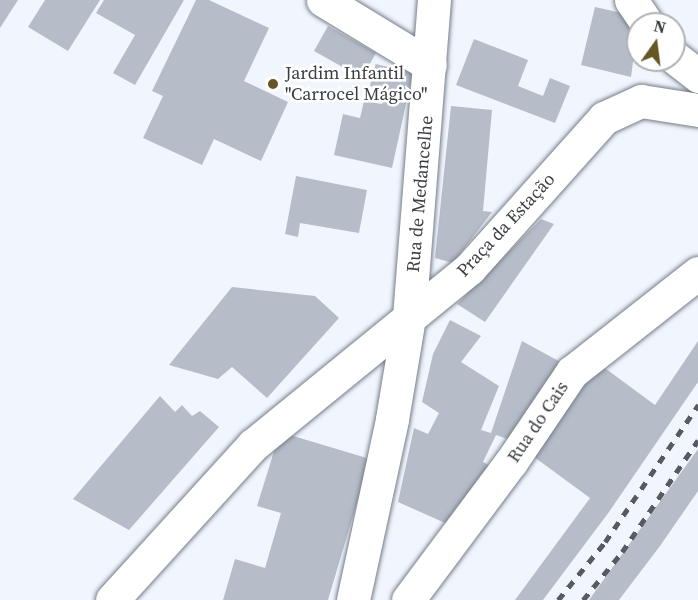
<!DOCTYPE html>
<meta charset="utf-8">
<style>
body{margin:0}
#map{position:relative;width:698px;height:600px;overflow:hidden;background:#f1f6fe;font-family:"Source Serif 4",serif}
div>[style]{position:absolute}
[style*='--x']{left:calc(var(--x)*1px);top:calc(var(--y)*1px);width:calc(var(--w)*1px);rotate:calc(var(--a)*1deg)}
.building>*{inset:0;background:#b6bdc9}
.roads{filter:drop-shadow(0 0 2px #767d88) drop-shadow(0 0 2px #767d88)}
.minor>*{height:33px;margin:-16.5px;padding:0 16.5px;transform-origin:16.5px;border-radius:16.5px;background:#fff}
.tertiary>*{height:33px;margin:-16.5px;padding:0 16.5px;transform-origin:16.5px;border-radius:16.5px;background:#fff}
.rail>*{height:4.5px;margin-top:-2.25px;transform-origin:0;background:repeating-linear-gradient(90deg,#575a60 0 8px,transparent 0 16px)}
.dots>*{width:16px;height:16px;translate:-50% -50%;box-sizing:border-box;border:3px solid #fff;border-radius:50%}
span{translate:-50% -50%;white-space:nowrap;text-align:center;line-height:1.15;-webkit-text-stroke:5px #fff;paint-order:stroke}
.poi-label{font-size:18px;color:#3a3d42}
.left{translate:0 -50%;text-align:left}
.street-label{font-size:18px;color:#3a3d42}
.north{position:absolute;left:626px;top:12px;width:60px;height:60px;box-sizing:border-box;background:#fff;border:2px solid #b0b1b3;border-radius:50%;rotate:14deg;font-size:16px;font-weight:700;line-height:24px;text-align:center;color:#3a3d42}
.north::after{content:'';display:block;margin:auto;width:21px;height:27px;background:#665623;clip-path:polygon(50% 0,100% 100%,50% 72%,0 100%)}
</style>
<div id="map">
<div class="building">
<i style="clip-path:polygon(0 0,18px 0,0 28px)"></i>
<i style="clip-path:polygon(45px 0,100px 0,68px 51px,28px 27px)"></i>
<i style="clip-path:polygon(104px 0,184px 0,135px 85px,113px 73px,135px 35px,96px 13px)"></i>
<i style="clip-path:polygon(196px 0,209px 0,269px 28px,244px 81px,288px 102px,261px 161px,214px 139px,202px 165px,143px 138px,163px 96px,152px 91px)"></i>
<i style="clip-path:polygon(595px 7px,644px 18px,638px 24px,631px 77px,581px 65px)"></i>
<i style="clip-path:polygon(328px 26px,376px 53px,362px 78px,314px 51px)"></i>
<i style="clip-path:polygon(474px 39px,528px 60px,518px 86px,543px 96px,550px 78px,570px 86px,555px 123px,456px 85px)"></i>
<i style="clip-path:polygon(375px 64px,413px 72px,392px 168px,334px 155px,343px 114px,360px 118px,364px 101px,382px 104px,385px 89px,370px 86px)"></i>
<i style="clip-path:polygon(451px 106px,492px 110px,483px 211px,492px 212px,453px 263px,435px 258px)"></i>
<i style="clip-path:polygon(296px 176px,367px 190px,359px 233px,300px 223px,298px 237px,285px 234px)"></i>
<i style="clip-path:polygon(541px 219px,554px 224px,485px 322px,457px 304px)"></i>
<i style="clip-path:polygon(232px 287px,315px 296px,339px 318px,267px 398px,232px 367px,218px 379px,169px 365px)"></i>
<i style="clip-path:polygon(450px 320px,481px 336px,461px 362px,499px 386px,481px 430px,491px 433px,522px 341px,566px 365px,513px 441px,496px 435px,483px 462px,494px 468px,454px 527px,398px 502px,414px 428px,428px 434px,439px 413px,422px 402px,433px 354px)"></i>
<i style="clip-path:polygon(698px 341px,698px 382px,609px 512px,543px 600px,515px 600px,590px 498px,530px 454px,598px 363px,655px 405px)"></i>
<i style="clip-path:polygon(160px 396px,175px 412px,182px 405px,192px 416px,200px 411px,219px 427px,129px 530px,73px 499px)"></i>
<i style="clip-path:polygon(280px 432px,370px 459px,328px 600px,223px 600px,235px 559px,265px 568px,281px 513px,257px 506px)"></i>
<i style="clip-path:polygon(698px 449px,698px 491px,660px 546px,619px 600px,589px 600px)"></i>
</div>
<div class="roads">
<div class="minor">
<i style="--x:323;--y:0;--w:125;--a:31.3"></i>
<i style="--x:631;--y:0;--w:29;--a:56"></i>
<i style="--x:674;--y:57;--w:31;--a:38"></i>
<i style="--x:408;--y:600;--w:172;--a:-53.3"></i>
<i style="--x:511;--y:462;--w:109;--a:-55.9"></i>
<i style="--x:572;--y:372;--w:160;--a:-38.2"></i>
</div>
<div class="tertiary">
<i style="--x:112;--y:600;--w:210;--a:-47.7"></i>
<i style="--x:253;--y:445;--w:279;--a:-39.2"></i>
<i style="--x:469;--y:269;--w:203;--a:-48.2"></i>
<i style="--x:604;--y:118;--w:41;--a:-24.7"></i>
<i style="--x:641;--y:101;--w:58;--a:9"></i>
<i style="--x:353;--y:600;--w:185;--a:-77.8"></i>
<i style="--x:392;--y:419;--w:103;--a:-80.5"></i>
<i style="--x:409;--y:317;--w:318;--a:-85.5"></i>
</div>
</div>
<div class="rail">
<i style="--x:558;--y:600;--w:75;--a:-51"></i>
<i style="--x:605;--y:542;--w:166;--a:-55.8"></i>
<i style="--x:583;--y:600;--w:62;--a:-50.9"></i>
<i style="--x:622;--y:552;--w:135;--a:-55.8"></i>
</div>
<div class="dots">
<i style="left:273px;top:84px;background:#665623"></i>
</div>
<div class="poi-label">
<span class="left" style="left:285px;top:84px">Jardim Infantil<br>"Carrocel Mágico"</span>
</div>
<div class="street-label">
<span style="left:420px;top:194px;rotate:-85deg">Rua de Medancelhe</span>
<span style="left:506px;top:225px;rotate:-47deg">Praça da Estação</span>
<span style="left:538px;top:422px;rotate:-56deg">Rua do Cais</span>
</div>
<div class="north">N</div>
</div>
